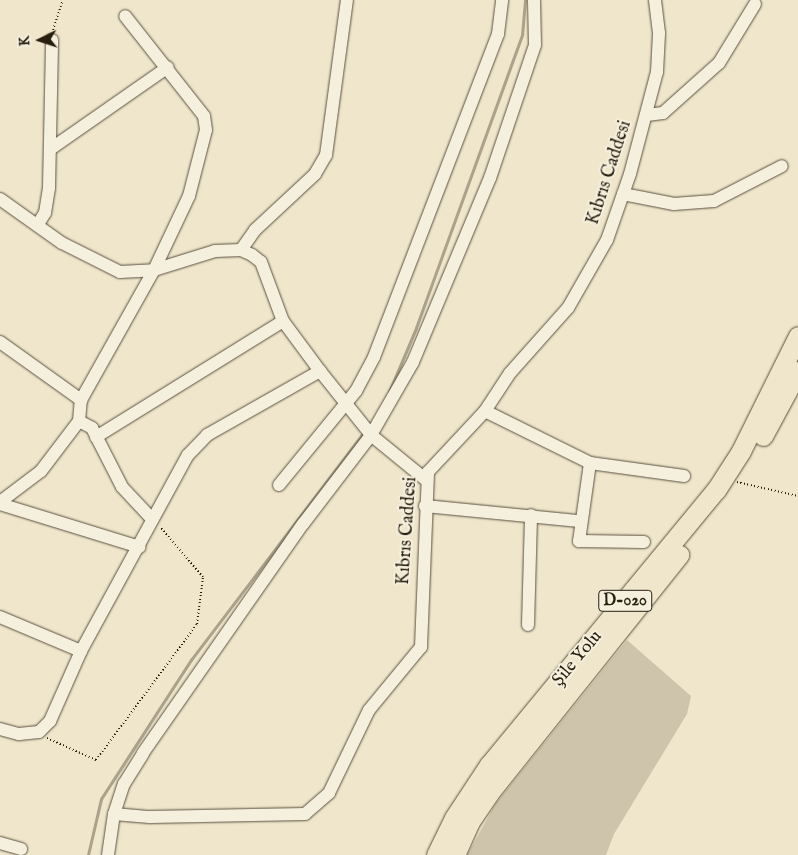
<!DOCTYPE html>
<meta charset="utf-8">
<style>
body{margin:0}
#map{position:relative;width:798px;height:855px;overflow:hidden;background:#f0e6cb;font-family:"IM FELL English",serif}
div>[style]{position:absolute}
[style*='--x']{left:calc(var(--x)*1px);top:calc(var(--y)*1px);width:calc(var(--w)*1px);rotate:calc(var(--a)*1deg)}
.green>*{inset:0;background:#cec4ab}
.stream>*{height:2.5px;margin:-1.25px;padding:0 1.25px;transform-origin:1.25px;border-radius:1.25px;background:#aca28b}
.path>*{height:2px;margin-top:-1px;transform-origin:0;background:repeating-linear-gradient(90deg,#281e10 0 1px,transparent 0 3.5px)}
.roads{filter:drop-shadow(0 0 1px #5a503f) drop-shadow(0 0 1px #5a503f)}
.minor>*{height:12px;margin:-6px;padding:0 6px;transform-origin:6px;border-radius:6px;background:#f5efdd}
.highway>*{height:19px;margin:-9.5px;padding:0 9.5px;transform-origin:9.5px;border-radius:9.5px;background:#f0e6cb}
span{translate:-50% -50%;white-space:nowrap;text-align:center;line-height:1.15;-webkit-text-stroke:4px #f5efdd;paint-order:stroke}
.shield-label span{padding:1px 4px;background:#f5efdd;border:1px solid;border-radius:4px;-webkit-text-stroke-width:0}
.shield-label{font-size:16px;color:#281e10;font-weight:700}
.street-label{font-size:18px;color:#281e10}
.north{position:absolute;left:15px;top:15px;width:50px;height:50px;-webkit-text-stroke:4px #f5efdd;paint-order:stroke;rotate:266deg;font-size:14px;font-weight:700;line-height:20px;text-align:center;color:#281e10}
.north::after{content:'';display:block;margin:auto;width:18px;height:22px;background:#281e10;clip-path:polygon(50% 0,100% 100%,50% 72%,0 100%)}
</style>
<div id="map">
<div class="green">
<i style="clip-path:polygon(627px 640px,691px 696px,687px 714px,614px 834px,606px 855px,467px 855px,496px 803px)"></i>
</div>
<div class="stream">
<i style="--x:389;--y:392;--w:69;--a:-67.1"></i>
<i style="--x:416;--y:328;--w:312;--a:-70.1"></i>
<i style="--x:522;--y:35;--w:35;--a:-85"></i>
<i style="--x:88;--y:855;--w:57;--a:-76.9"></i>
<i style="--x:101;--y:799;--w:166;--a:-57.1"></i>
<i style="--x:191;--y:660;--w:286;--a:-52.8"></i>
</div>
<div class="path">
<i style="--x:53;--y:30;--w:32;--a:-72"></i>
<i style="--x:737;--y:482;--w:63;--a:12.9"></i>
<i style="--x:47;--y:738;--w:54;--a:24.2"></i>
<i style="--x:96;--y:760;--w:169;--a:-53.4"></i>
<i style="--x:197;--y:624;--w:47;--a:-82.7"></i>
<i style="--x:203;--y:577;--w:65;--a:-130.6"></i>
</div>
<div class="roads">
<div class="minor">
<i style="--x:647;--y:115;--w:16;--a:-7"></i>
<i style="--x:663;--y:113;--w:75;--a:-41.8"></i>
<i style="--x:719;--y:63;--w:69;--a:-58.6"></i>
<i style="--x:52;--y:148;--w:141;--a:-34.9"></i>
<i style="--x:623;--y:194;--w:52;--a:11.1"></i>
<i style="--x:674;--y:204;--w:40;--a:-4.3"></i>
<i style="--x:714;--y:201;--w:76;--a:-27.2"></i>
<i style="--x:0;--y:199;--w:76;--a:35.4"></i>
<i style="--x:62;--y:243;--w:65;--a:26.6"></i>
<i style="--x:120;--y:272;--w:34;--a:-3"></i>
<i style="--x:154;--y:270;--w:64;--a:-17.3"></i>
<i style="--x:215;--y:251;--w:26;--a:-2"></i>
<i style="--x:241;--y:250;--w:12;--a:24"></i>
<i style="--x:252;--y:255;--w:11;--a:38"></i>
<i style="--x:261;--y:262;--w:63;--a:69.6"></i>
<i style="--x:283;--y:321;--w:62;--a:53.5"></i>
<i style="--x:320;--y:371;--w:82;--a:51.4"></i>
<i style="--x:371;--y:435;--w:70;--a:39.2"></i>
<i style="--x:38;--y:224;--w:13;--a:-58"></i>
<i style="--x:45;--y:213;--w:25;--a:-81"></i>
<i style="--x:49;--y:188;--w:148;--a:-88.8"></i>
<i style="--x:241;--y:250;--w:24;--a:-55"></i>
<i style="--x:255;--y:230;--w:82;--a:-43"></i>
<i style="--x:315;--y:174;--w:22;--a:-60"></i>
<i style="--x:326;--y:155;--w:156;--a:-82.3"></i>
<i style="--x:0;--y:342;--w:100;--a:35.6"></i>
<i style="--x:485;--y:411;--w:117;--a:26.3"></i>
<i style="--x:590;--y:463;--w:95;--a:7.9"></i>
<i style="--x:79;--y:421;--w:15;--a:28"></i>
<i style="--x:92;--y:428;--w:66;--a:63"></i>
<i style="--x:122;--y:487;--w:44;--a:46.8"></i>
<i style="--x:96;--y:437;--w:220;--a:-31.8"></i>
<i style="--x:590;--y:463;--w:79;--a:98"></i>
<i style="--x:579;--y:541;--w:65;--a:0.9"></i>
<i style="--x:279;--y:485;--w:122;--a:-50.7"></i>
<i style="--x:356;--y:391;--w:38;--a:-62"></i>
<i style="--x:374;--y:357;--w:346;--a:-69"></i>
<i style="--x:498;--y:34;--w:34;--a:-83"></i>
<i style="--x:0;--y:502;--w:51;--a:-37.1"></i>
<i style="--x:41;--y:471;--w:63;--a:-52.8"></i>
<i style="--x:79;--y:421;--w:21;--a:-85"></i>
<i style="--x:81;--y:400;--w:149;--a:-60.7"></i>
<i style="--x:154;--y:270;--w:82;--a:-64.7"></i>
<i style="--x:189;--y:196;--w:68;--a:-75.6"></i>
<i style="--x:206;--y:130;--w:14;--a:-98"></i>
<i style="--x:204;--y:116;--w:127;--a:-128.3"></i>
<i style="--x:0;--y:504;--w:146;--a:17.1"></i>
<i style="--x:425;--y:506;--w:155;--a:5.6"></i>
<i style="--x:0;--y:617;--w:88;--a:22.8"></i>
<i style="--x:528;--y:625;--w:110;--a:-88.4"></i>
<i style="--x:0;--y:729;--w:20;--a:15"></i>
<i style="--x:19;--y:734;--w:20;--a:-6"></i>
<i style="--x:39;--y:732;--w:16;--a:-45"></i>
<i style="--x:50;--y:721;--w:77;--a:-66.1"></i>
<i style="--x:81;--y:651;--w:223;--a:-61.4"></i>
<i style="--x:188;--y:455;--w:28;--a:-46"></i>
<i style="--x:207;--y:435;--w:130;--a:-29.5"></i>
<i style="--x:114;--y:814;--w:36;--a:5"></i>
<i style="--x:150;--y:817;--w:155;--a:-1.1"></i>
<i style="--x:305;--y:814;--w:32;--a:-41"></i>
<i style="--x:329;--y:793;--w:92;--a:-64.3"></i>
<i style="--x:369;--y:710;--w:82;--a:-50.5"></i>
<i style="--x:421;--y:647;--w:175;--a:-87.7"></i>
<i style="--x:428;--y:472;--w:83;--a:-46.9"></i>
<i style="--x:485;--y:411;--w:45;--a:-56.7"></i>
<i style="--x:510;--y:373;--w:87;--a:-48.3"></i>
<i style="--x:568;--y:308;--w:78;--a:-60.2"></i>
<i style="--x:607;--y:240;--w:70;--a:-70.8"></i>
<i style="--x:630;--y:174;--w:106;--a:-75.2"></i>
<i style="--x:657;--y:72;--w:39;--a:-87"></i>
<i style="--x:659;--y:33;--w:33;--a:-97"></i>
<i style="--x:0;--y:843;--w:22;--a:16"></i>
<i style="--x:108;--y:855;--w:41;--a:-81.7"></i>
<i style="--x:114;--y:814;--w:32;--a:-72"></i>
<i style="--x:124;--y:784;--w:36;--a:-58"></i>
<i style="--x:143;--y:753;--w:279;--a:-55.1"></i>
<i style="--x:303;--y:524;--w:112;--a:-52.6"></i>
<i style="--x:371;--y:435;--w:84;--a:-60.1"></i>
<i style="--x:413;--y:362;--w:199;--a:-67.3"></i>
<i style="--x:490;--y:178;--w:140;--a:-71.3"></i>
<i style="--x:535;--y:45;--w:45;--a:-91.3"></i>
</div>
<div class="highway">
<i style="--x:763;--y:436;--w:74;--a:-61.7"></i>
<i style="--x:436;--y:855;--w:41;--a:-64.1"></i>
<i style="--x:454;--y:818;--w:64;--a:-56.6"></i>
<i style="--x:489;--y:765;--w:357;--a:-50.5"></i>
<i style="--x:716;--y:490;--w:46;--a:-57.3"></i>
<i style="--x:741;--y:451;--w:128;--a:-63.6"></i>
<i style="--x:455;--y:855;--w:35;--a:-66"></i>
<i style="--x:469;--y:823;--w:36;--a:-56"></i>
<i style="--x:489;--y:793;--w:305;--a:-51.4"></i>
</div>
</div>
<div class="shield-label">
<span style="left:625px;top:601px">D-020</span>
</div>
<div class="street-label">
<span style="left:610px;top:173px;rotate:-72deg">Kıbrıs Caddesi</span>
<span style="left:408px;top:531px;rotate:-86deg">Kıbrıs Caddesi</span>
<span style="left:578px;top:659px;rotate:-50deg">Şile Yolu</span>
</div>
<div class="north">K</div>
</div>
